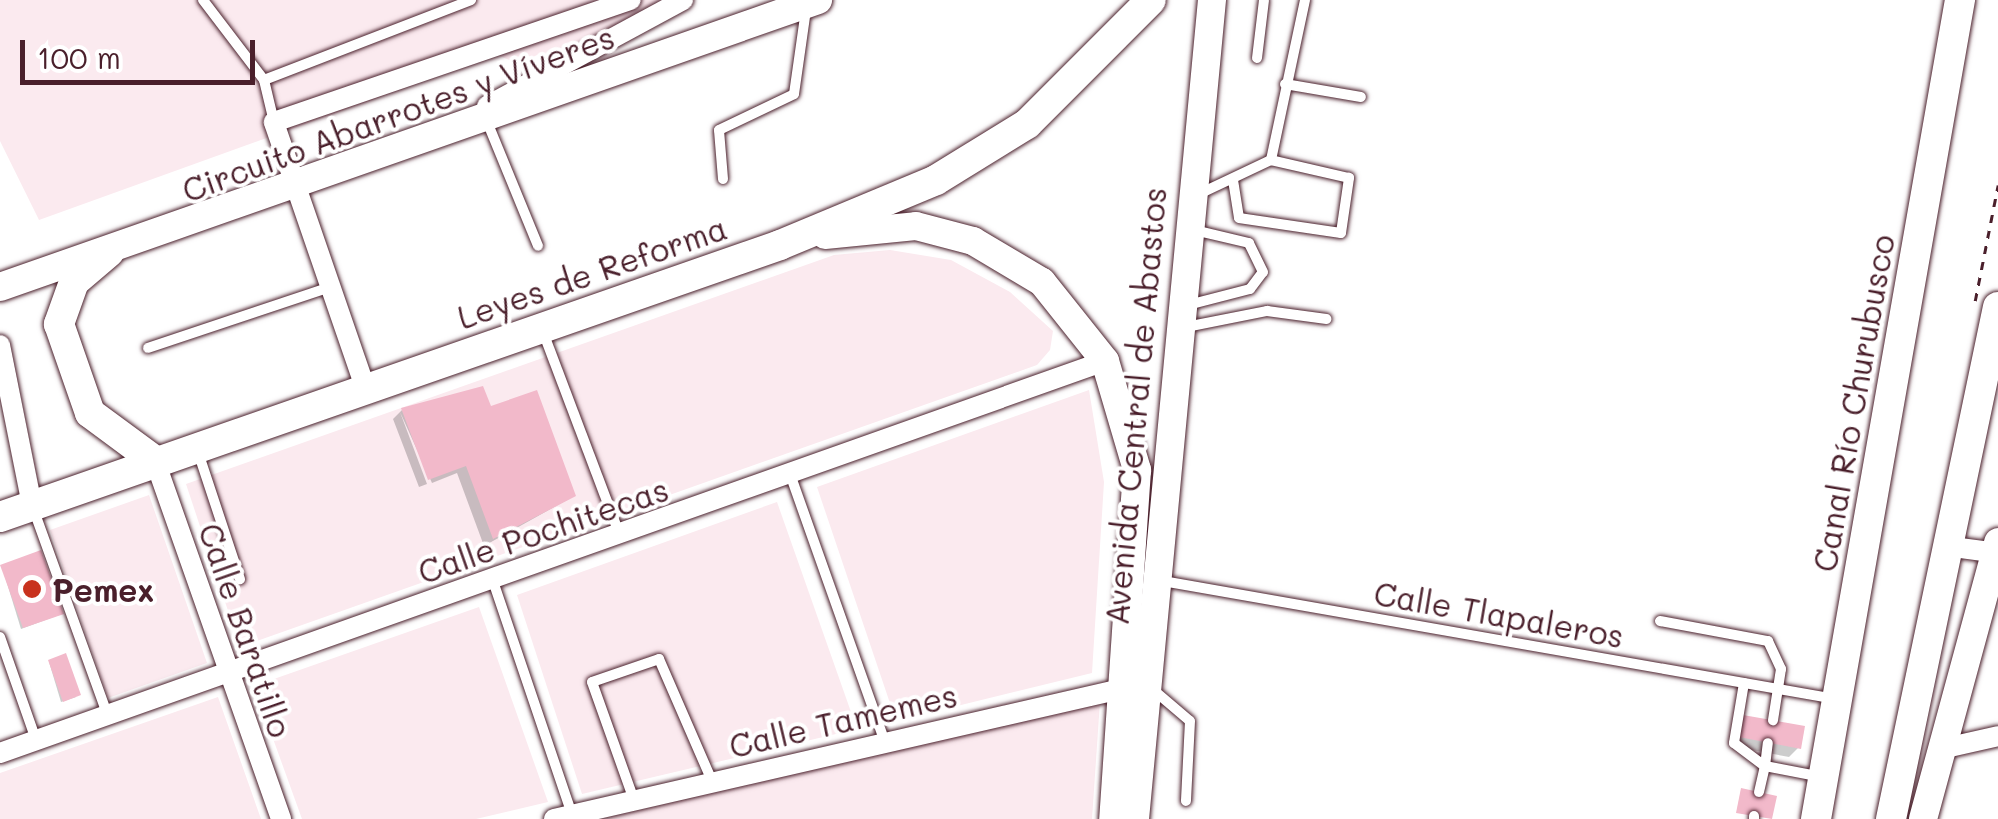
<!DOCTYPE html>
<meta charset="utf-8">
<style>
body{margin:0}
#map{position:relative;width:1998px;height:819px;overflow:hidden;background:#fff;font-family:Mali,sans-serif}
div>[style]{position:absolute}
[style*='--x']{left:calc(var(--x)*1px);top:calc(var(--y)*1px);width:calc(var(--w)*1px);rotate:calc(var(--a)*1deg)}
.built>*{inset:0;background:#fbeaef}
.shadow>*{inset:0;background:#0003}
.building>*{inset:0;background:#f2b9ca}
.path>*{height:2.5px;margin-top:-1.25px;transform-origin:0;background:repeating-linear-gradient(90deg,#4a1f2b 0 8px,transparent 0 16px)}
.roads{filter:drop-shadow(0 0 2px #4a1f2b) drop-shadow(0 0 2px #4a1f2b)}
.lane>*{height:10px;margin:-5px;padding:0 5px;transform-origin:5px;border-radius:5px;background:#fff}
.street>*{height:20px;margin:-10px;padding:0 10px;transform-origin:10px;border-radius:10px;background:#fff}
.secondary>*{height:28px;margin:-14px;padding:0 14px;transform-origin:14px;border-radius:14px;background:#fff}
.primary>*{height:30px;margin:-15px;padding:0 15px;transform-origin:15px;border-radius:15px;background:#fff}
.dots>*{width:28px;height:28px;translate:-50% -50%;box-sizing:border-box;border:5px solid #fff;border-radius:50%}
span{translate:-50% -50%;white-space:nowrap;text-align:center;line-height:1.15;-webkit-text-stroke:8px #fff;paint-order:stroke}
.street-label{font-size:32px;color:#4a1f2b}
.poi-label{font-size:32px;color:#4a1f2b;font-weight:700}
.left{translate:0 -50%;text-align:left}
.scale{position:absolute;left:20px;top:40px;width:235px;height:45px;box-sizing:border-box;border:5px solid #4a1f2b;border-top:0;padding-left:12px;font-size:30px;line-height:35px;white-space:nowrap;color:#4a1f2b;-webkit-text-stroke:8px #fff;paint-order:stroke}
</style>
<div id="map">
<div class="built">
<i style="clip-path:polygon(0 0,693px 0,557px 73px,543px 52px,519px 64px,497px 55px,39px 220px,0 141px)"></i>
<i style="clip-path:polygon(890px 250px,951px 260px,1010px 292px,1053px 331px,1050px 350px,1037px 365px,240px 647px,186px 484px,834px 255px)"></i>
<i style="clip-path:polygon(1089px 390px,1104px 482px,1092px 673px,896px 721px,817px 487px)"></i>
<i style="clip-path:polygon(149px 495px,207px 663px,108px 698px,50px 530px)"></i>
<i style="clip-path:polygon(777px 502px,857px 729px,582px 794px,517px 595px)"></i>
<i style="clip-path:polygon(479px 607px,548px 802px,476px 819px,302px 819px,254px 686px)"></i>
<i style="clip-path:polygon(218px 697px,261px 819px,0 819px,0 773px)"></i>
<i style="clip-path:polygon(1100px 701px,1092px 819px,601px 819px)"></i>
</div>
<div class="shadow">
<i style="clip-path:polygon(402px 410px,490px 410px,574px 496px,484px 546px,457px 473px,432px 483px,400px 412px,427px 484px,419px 487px,393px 419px)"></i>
<i style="clip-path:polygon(2px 567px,59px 615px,21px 629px)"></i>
<i style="clip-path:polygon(49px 662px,76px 697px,61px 702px)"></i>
<i style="clip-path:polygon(1735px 726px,1798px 748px,1789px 757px,1731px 746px)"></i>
</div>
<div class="building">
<i style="clip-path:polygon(483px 386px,491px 406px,537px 390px,576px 496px,493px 539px,466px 466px,428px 480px,401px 408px)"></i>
<i style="clip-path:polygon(41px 550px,64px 614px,23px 628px,0 565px)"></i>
<i style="clip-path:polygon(66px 653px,81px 695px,63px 702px,48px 660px)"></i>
<i style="clip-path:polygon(1743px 715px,1805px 726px,1801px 749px,1739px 737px)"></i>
<i style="clip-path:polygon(1741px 788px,1777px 796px,1772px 819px,1736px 813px)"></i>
</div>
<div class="path">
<i style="--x:1975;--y:301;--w:118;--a:-78.8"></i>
</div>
<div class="roads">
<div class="lane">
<i style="--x:203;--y:0;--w:101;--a:52.7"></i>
<i style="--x:264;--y:80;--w:43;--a:76.6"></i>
<i style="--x:1257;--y:58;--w:58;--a:-83.1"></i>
<i style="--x:264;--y:80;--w:222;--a:-21.1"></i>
<i style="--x:1285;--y:84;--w:77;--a:9.7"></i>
<i style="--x:486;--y:119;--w:137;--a:67.7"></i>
<i style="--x:723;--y:179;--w:49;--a:-94.7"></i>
<i style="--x:719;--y:130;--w:83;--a:-25.6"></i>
<i style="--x:794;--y:94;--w:85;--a:-81.9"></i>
<i style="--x:1233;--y:180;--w:38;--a:81"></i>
<i style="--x:1239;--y:218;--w:103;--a:8.4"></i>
<i style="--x:1341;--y:233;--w:56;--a:-81.7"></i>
<i style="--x:1349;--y:178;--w:80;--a:-167"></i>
<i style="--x:1199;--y:194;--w:80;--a:-25.3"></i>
<i style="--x:1271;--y:160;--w:164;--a:-78"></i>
<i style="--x:1188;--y:305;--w:64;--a:-14.5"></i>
<i style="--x:1250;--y:289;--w:21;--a:-53"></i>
<i style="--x:1263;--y:272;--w:32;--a:-116"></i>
<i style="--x:1249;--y:243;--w:57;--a:-166.7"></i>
<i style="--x:1186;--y:327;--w:83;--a:-11.2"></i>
<i style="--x:1267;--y:311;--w:60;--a:7.7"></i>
<i style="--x:543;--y:332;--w:218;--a:69.3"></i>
<i style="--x:148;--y:348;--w:192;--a:-18.5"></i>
<i style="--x:198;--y:452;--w:134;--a:71.7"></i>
<i style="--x:790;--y:474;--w:282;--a:70.5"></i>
<i style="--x:33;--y:508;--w:219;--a:70.2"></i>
<i style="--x:1157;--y:580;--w:688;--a:9.95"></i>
<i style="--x:493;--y:581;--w:246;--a:71.3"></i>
<i style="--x:1660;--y:621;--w:110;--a:10.5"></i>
<i style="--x:1768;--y:641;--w:31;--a:65"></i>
<i style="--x:1781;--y:669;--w:52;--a:98.9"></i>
<i style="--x:0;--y:637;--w:109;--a:70.7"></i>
<i style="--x:1744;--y:683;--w:61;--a:99.5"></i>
<i style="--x:1734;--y:743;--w:39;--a:37"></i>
<i style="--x:1765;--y:766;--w:23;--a:-83"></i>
<i style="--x:1150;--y:687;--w:52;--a:40.4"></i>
<i style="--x:1190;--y:721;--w:80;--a:92.9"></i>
<i style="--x:1759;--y:792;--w:27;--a:-77"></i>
<i style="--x:1765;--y:766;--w:58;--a:10.9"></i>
<i style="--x:634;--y:800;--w:125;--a:-109.6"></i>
<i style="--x:592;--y:682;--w:71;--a:-18.9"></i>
<i style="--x:659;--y:659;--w:133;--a:66.5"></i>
<i style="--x:1754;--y:819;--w:3;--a:-90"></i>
</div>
<div class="street">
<i style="--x:487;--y:106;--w:223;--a:-28.4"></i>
<i style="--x:0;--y:345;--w:163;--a:78.7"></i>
<i style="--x:365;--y:387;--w:280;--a:-109"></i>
<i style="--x:274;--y:122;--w:377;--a:-18.9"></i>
<i style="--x:155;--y:461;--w:380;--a:70.6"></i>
<i style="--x:1945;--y:546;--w:53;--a:7.5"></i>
<i style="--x:1941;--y:749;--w:58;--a:-12.8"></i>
<i style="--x:0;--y:753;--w:1172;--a:-19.53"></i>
<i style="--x:554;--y:819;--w:595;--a:-12.92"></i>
</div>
<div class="secondary">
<i style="--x:825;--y:235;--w:91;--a:-5.6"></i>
<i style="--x:916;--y:226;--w:59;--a:14.7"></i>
<i style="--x:973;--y:241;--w:80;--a:30.7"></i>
<i style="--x:1042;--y:282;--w:101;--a:51.4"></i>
<i style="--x:1105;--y:361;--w:114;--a:73.6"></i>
<i style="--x:1137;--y:470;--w:350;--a:93.9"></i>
<i style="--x:0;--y:287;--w:867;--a:-19.33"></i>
<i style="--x:1135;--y:819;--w:823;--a:-84.63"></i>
<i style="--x:1923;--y:819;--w:287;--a:-74.8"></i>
</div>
<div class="primary">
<i style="--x:109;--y:252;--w:46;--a:139.4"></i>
<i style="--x:74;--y:282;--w:45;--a:109.7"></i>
<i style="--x:59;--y:324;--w:94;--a:70.8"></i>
<i style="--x:90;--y:413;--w:81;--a:36.4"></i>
<i style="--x:0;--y:517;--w:826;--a:-19.22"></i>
<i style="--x:780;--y:245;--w:169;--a:-22.6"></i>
<i style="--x:936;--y:180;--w:107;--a:-31.6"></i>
<i style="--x:1027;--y:124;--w:175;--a:-45"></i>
<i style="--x:1816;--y:819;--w:832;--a:-80.03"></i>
<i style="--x:1891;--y:819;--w:523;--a:-78.2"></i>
</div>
</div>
<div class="dots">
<i style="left:32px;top:589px;background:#c8321e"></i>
</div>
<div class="street-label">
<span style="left:398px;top:113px;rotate:-20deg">Circuito Abarrotes y Víveres</span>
<span style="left:592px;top:272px;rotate:-19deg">Leyes de Reforma</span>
<span style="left:1853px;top:403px;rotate:-80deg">Canal Río Churubusco</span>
<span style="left:1135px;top:406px;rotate:-85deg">Avenida Central de Abastos</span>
<span style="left:543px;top:530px;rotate:-19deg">Calle Pochitecas</span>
<span style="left:1499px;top:614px;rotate:10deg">Calle Tlapaleros</span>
<span style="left:246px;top:630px;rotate:71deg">Calle Baratillo</span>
<span style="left:843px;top:720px;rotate:-13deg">Calle Tamemes</span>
</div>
<div class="poi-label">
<span class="left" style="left:52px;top:589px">Pemex</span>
</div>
<div class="scale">100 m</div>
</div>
